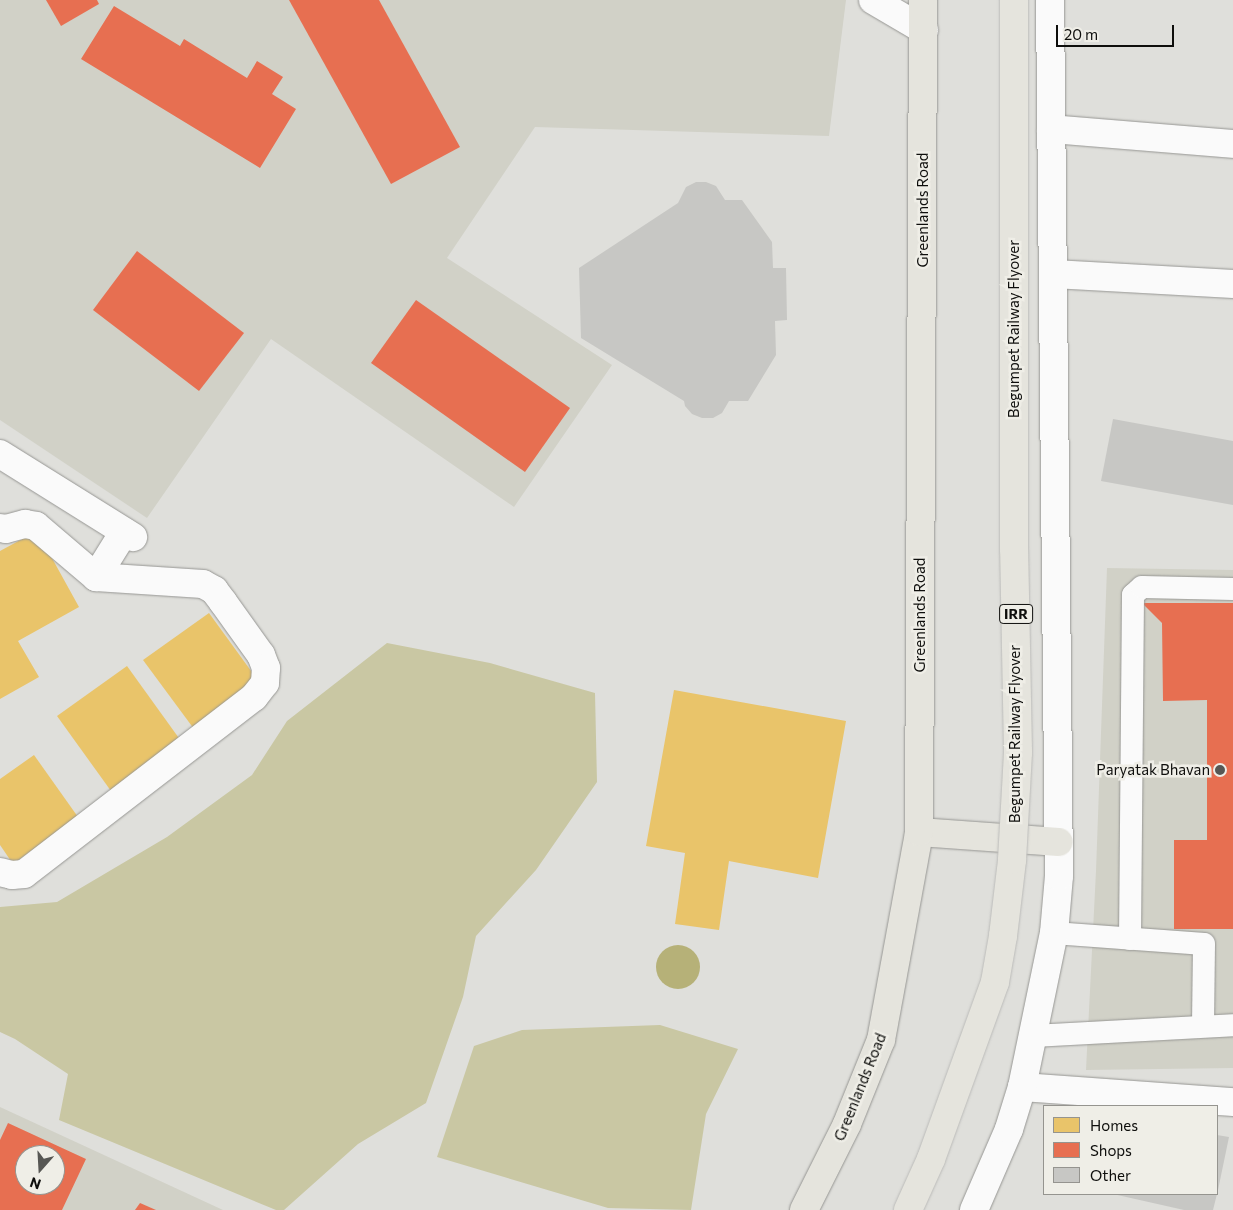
<!DOCTYPE html>
<style>
body{margin:0}
#map{position:relative;width:1233px;height:1210px;overflow:hidden;background:#dfdfdb;font-family:Commissioner,sans-serif}
div>[style]{position:absolute}
[style*='--x']{left:calc(var(--x)*1px);top:calc(var(--y)*1px);width:calc(var(--w)*1px);rotate:calc(var(--a)*1deg)}
.built>*{inset:0;background:#d1d1c7}
.green>*{inset:0;background:#c9c7a3}
.water>*{inset:0;background:#b6b178}
.round{border-radius:50%}
.homes>*{inset:0;background:#e9c46a}
.shops>*{inset:0;background:#e76f51}
.building>*{inset:0;background:#c7c7c4}
.roads{filter:drop-shadow(0 0 1px #969693) drop-shadow(0 0 1px #969693)}
.service>*{height:22px;margin:-11px;padding:0 11px;transform-origin:11px;border-radius:11px;background:#fafafa}
.minor>*{height:28px;margin:-14px;padding:0 14px;transform-origin:14px;border-radius:14px;background:#fafafa}
.tertiary>*{height:28px;margin:-14px;padding:0 14px;transform-origin:14px;border-radius:14px;background:#fafafa}
.primary>*{height:28px;margin:-14px;padding:0 14px;transform-origin:14px;border-radius:14px;background:#e5e4dd}
.bridges{filter:drop-shadow(0 0 1px #bbbbb9) drop-shadow(0 0 1px #bbbbb9)}
.primary-bridge>*{height:28px;margin:-14px;padding:0 14px;transform-origin:14px;border-radius:14px;background:#e5e4dd}
.dots>*{width:14px;height:14px;translate:-50% -50%;box-sizing:border-box;border:2px solid #efeee7;border-radius:50%}
span{translate:-50% -50%;white-space:nowrap;text-align:center;line-height:1.15;-webkit-text-stroke:5px #efeee7;paint-order:stroke}
.shield-label span{padding:1px 4px;background:#efeee7;border:1px solid;border-radius:4px;-webkit-text-stroke-width:0}
.shield-label{font-size:14px;color:#0e0e0c;font-weight:700}
.street-label{font-size:15px;color:#0e0e0c}
.poi-label{font-size:15px;color:#0e0e0c}
.right{translate:-100% -50%;text-align:right}
.legend{position:absolute;left:1043px;top:1105px;width:175px;height:90px;box-sizing:border-box;background:#efeee7;border:1px solid #95948f;margin:0;padding:6px 9px;list-style:none;font-size:15px;color:#0e0e0c}
.legend li{display:flex;align-items:center;gap:10px;height:25px}
.legend b{width:25px;border:1px solid #95948f}
.north{position:absolute;left:15px;top:1145px;width:50px;height:50px;box-sizing:border-box;background:#efeee7;border:1px solid #95948f;border-radius:50%;rotate:199deg;font-size:14px;font-weight:700;line-height:20px;text-align:center;color:#0e0e0c}
.north::after{content:'';display:block;margin:auto;width:18px;height:22px;background:#575754;clip-path:polygon(50% 0,100% 100%,50% 72%,0 100%)}
.scale{position:absolute;left:1056px;top:25px;width:118px;height:22px;box-sizing:border-box;border:2px solid #0e0e0c;border-top:0;padding-left:6px;font-size:15px;line-height:18px;white-space:nowrap;color:#0e0e0c;-webkit-text-stroke:4px #efeee7;paint-order:stroke}
</style>
<div id="map">
<div class="built">
<i style="clip-path:polygon(0 0,846px 0,829px 136px,535px 127px,447px 258px,612px 365px,514px 507px,271px 339px,147px 518px,0 420px)"></i>
<i style="clip-path:polygon(1107px 568px,1233px 570px,1233px 1068px,1086px 1070px,1096px 871px)"></i>
<i style="clip-path:polygon(evenodd,0 1107px,223px 1210px,0 1210px,0 1107px,25px 1155px,55px 1155px,55px 1185px,25px 1185px,25px 1155px)"></i>
</div>
<div class="green">
<i style="clip-path:polygon(387px 643px,490px 663px,595px 693px,597px 782px,536px 870px,476px 936px,463px 997px,426px 1103px,358px 1144px,284px 1210px,276px 1210px,59px 1120px,68px 1074px,15px 1039px,0 1032px,0 907px,57px 902px,167px 837px,252px 775px,287px 721px)"></i>
<i style="clip-path:polygon(660px 1025px,738px 1049px,706px 1114px,691px 1210px,608px 1208px,437px 1157px,474px 1046px,522px 1030px)"></i>
</div>
<div class="water">
<i class="round" style="left:656px;top:945px;width:44px;height:44px"></i>
</div>
<div class="homes">
<i style="clip-path:polygon(37px 531px,79px 607px,18px 641px,39px 677px,0 699px,0 551px)"></i>
<i style="clip-path:polygon(209px 613px,259px 682px,194px 729px,143px 660px)"></i>
<i style="clip-path:polygon(127px 666px,181px 741px,111px 791px,57px 716px)"></i>
<i style="clip-path:polygon(674px 690px,846px 721px,818px 878px,729px 861px,719px 930px,675px 924px,685px 853px,646px 846px)"></i>
<i style="clip-path:polygon(34px 755px,78px 817px,13px 864px,0 845px,0 779px)"></i>
</div>
<div class="shops">
<i style="clip-path:polygon(46px 0,97px 0,99px 4px,61px 26px)"></i>
<i style="clip-path:polygon(289px 0,379px 0,460px 147px,391px 184px)"></i>
<i style="clip-path:polygon(114px 6px,180px 46px,184px 39px,247px 78px,257px 61px,283px 77px,272px 94px,296px 109px,260px 168px,81px 59px)"></i>
<i style="clip-path:polygon(137px 251px,244px 333px,199px 391px,93px 310px)"></i>
<i style="clip-path:polygon(416px 300px,570px 408px,525px 472px,371px 363px)"></i>
<i style="clip-path:polygon(1142px 603px,1233px 603px,1233px 929px,1174px 929px,1174px 840px,1207px 840px,1207px 700px,1163px 701px,1162px 623px)"></i>
<i style="clip-path:polygon(evenodd,8px 1123px,86px 1159px,62px 1210px,0 1210px,0 1140px,8px 1123px,25px 1155px,55px 1155px,55px 1185px,25px 1185px,25px 1155px)"></i>
<i style="clip-path:polygon(140px 1203px,156px 1210px,135px 1210px)"></i>
</div>
<div class="building">
<i style="clip-path:polygon(696px 182px,706px 182px,716px 186px,725px 200px,742px 200px,772px 242px,773px 268px,786px 268px,787px 320px,775px 321px,776px 355px,748px 401px,729px 401px,722px 413px,713px 418px,702px 418px,692px 414px,685px 406px,684px 401px,581px 338px,579px 268px,678px 203px,686px 187px)"></i>
<i style="clip-path:polygon(1113px 419px,1233px 441px,1233px 505px,1101px 481px)"></i>
<i style="clip-path:polygon(1217px 1135px,1229px 1137px,1218px 1190px,1217px 1190px)"></i>
<i style="clip-path:polygon(1113px 1194px,1217px 1194px,1213px 1210px,1184px 1210px)"></i>
</div>
<div class="roads">
<div class="service">
<i style="--x:1054;--y:933;--w:150;--a:4.2"></i>
<i style="--x:1204;--y:944;--w:82;--a:90.7"></i>
<i style="--x:1130;--y:939;--w:344;--a:-89.5"></i>
<i style="--x:1133;--y:595;--w:12;--a:-42"></i>
<i style="--x:1142;--y:587;--w:91;--a:1.3"></i>
<i style="--x:1033;--y:1036;--w:200;--a:-3.1"></i>
</div>
<div class="minor">
<i style="--x:873;--y:0;--w:59;--a:30.5"></i>
<i style="--x:1051;--y:129;--w:183;--a:4.7"></i>
<i style="--x:1054;--y:274;--w:179;--a:3.2"></i>
<i style="--x:0;--y:454;--w:157;--a:32"></i>
<i style="--x:0;--y:528;--w:6;--a:9"></i>
<i style="--x:6;--y:529;--w:20;--a:-15"></i>
<i style="--x:25;--y:524;--w:11;--a:10"></i>
<i style="--x:36;--y:526;--w:79;--a:40.4"></i>
<i style="--x:96;--y:577;--w:107;--a:3.7"></i>
<i style="--x:203;--y:584;--w:13;--a:29"></i>
<i style="--x:214;--y:590;--w:15;--a:53"></i>
<i style="--x:223;--y:602;--w:65;--a:54.4"></i>
<i style="--x:261;--y:655;--w:14;--a:69"></i>
<i style="--x:266;--y:668;--w:15;--a:94"></i>
<i style="--x:265;--y:683;--w:18;--a:128"></i>
<i style="--x:254;--y:697;--w:290;--a:142.4"></i>
<i style="--x:24;--y:874;--w:12;--a:175"></i>
<i style="--x:12;--y:875;--w:12;--a:-166"></i>
<i style="--x:96;--y:577;--w:53;--a:-58.1"></i>
<i style="--x:1022;--y:1087;--w:212;--a:4.1"></i>
</div>
<div class="tertiary">
<i style="--x:974;--y:1210;--w:88;--a:-66.6"></i>
<i style="--x:1009;--y:1129;--w:44;--a:-72.8"></i>
<i style="--x:1022;--y:1087;--w:157;--a:-78.3"></i>
<i style="--x:1054;--y:933;--w:57;--a:-85"></i>
<i style="--x:1059;--y:876;--w:876;--a:-90.59"></i>
</div>
<div class="primary">
<i style="--x:919;--y:832;--w:140;--a:4.1"></i>
<i style="--x:804;--y:1210;--w:96;--a:-63.4"></i>
<i style="--x:847;--y:1124;--w:91;--a:-68"></i>
<i style="--x:881;--y:1040;--w:211;--a:-79.6"></i>
<i style="--x:919;--y:832;--w:832;--a:-89.72"></i>
</div>
</div>
<div class="bridges">
<div class="primary-bridge">
<i style="--x:908;--y:1210;--w:56;--a:-65.7"></i>
<i style="--x:931;--y:1159;--w:188;--a:-70.1"></i>
<i style="--x:995;--y:982;--w:47;--a:-80.1"></i>
<i style="--x:1003;--y:936;--w:77;--a:-83.2"></i>
<i style="--x:1012;--y:860;--w:108;--a:-86.8"></i>
<i style="--x:1018;--y:752;--w:203;--a:-91.1"></i>
<i style="--x:1014;--y:549;--w:549;--a:-90"></i>
</div>
</div>
<div class="dots">
<i style="left:1220px;top:770px;background:#575754"></i>
</div>
<div class="shield-label">
<span style="left:1016px;top:614px">IRR</span>
</div>
<div class="street-label">
<span style="left:923px;top:210px;rotate:-90deg">Greenlands Road</span>
<span style="left:1014px;top:329px;rotate:-90deg">Begumpet Railway Flyover</span>
<span style="left:920px;top:615px;rotate:-90deg">Greenlands Road</span>
<span style="left:1015px;top:734px;rotate:-90deg">Begumpet Railway Flyover</span>
<span style="left:860px;top:1087px;rotate:-68deg">Greenlands Road</span>
</div>
<div class="poi-label">
<span class="right" style="left:1210px;top:770px">Paryatak Bhavan</span>
</div>
<ul class="legend">
<li><b style="height:14px;background:#e9c46a"></b>Homes</li>
<li><b style="height:14px;background:#e76f51"></b>Shops</li>
<li><b style="height:14px;background:#c7c7c4"></b>Other</li>
</ul>
<div class="north">N</div>
<div class="scale">20 m</div>
</div>
